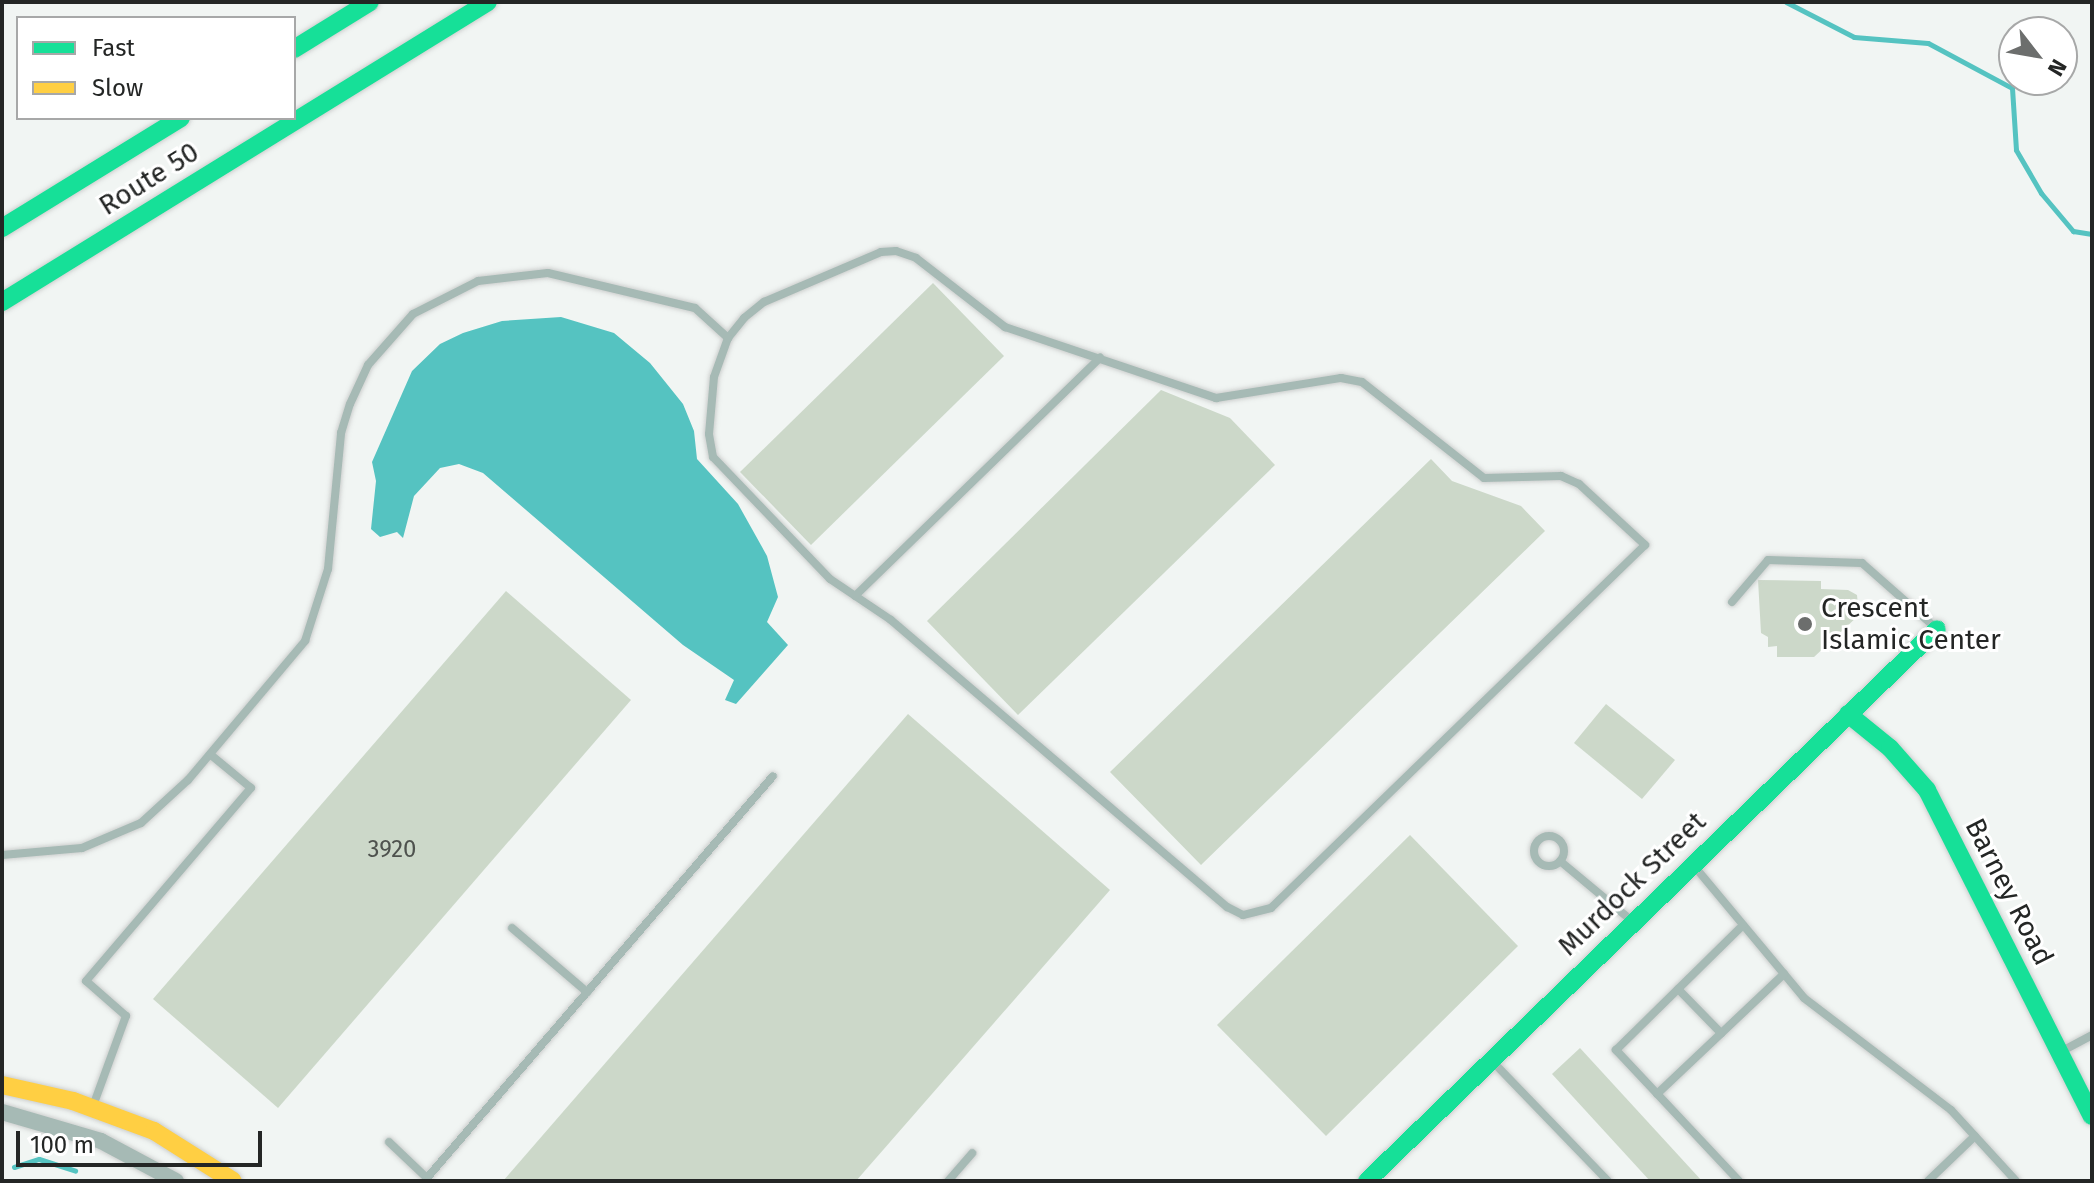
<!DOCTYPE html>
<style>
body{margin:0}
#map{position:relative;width:2094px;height:1183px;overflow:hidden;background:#f1f5f3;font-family:"Fira Sans",sans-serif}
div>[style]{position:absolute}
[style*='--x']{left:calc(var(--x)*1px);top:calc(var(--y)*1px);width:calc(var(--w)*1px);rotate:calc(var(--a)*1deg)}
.water>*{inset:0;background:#55c3c1}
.stream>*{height:5px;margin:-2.5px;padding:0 2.5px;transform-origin:2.5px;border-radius:2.5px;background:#55c3c1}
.building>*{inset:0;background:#ccd8c9}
.roads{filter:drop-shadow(0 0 2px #cdcfce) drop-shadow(0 0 2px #cdcfce)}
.lane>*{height:8px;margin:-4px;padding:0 4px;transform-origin:4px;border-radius:4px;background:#a6bab5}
.lane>.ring{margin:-4px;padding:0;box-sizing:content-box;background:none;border:8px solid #a6bab5;border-radius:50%}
.street>*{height:16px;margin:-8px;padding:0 8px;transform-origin:8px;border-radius:8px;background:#a6bab5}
.fast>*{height:18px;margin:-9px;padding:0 9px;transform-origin:9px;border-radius:9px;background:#16e098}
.slow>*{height:18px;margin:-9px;padding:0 9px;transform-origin:9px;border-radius:9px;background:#ffcf43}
.dots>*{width:22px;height:22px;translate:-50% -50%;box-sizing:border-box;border:4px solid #fff;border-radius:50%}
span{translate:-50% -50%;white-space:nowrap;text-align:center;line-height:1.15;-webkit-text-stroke:6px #fff;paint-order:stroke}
.number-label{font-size:24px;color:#4e524e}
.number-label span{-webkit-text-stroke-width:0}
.street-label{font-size:28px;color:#242625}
.poi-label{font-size:28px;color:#242625}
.left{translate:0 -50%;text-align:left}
.frame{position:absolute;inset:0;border:4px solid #242625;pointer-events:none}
.legend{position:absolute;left:16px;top:16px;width:280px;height:104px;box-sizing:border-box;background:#fff;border:2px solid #a7a8a8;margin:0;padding:10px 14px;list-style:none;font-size:24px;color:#242625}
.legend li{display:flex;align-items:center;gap:16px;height:40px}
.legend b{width:40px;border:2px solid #a7a8a8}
.north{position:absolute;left:1998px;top:16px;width:80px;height:80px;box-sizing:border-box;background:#fff;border:2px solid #a7a8a8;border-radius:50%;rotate:121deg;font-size:22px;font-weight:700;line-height:32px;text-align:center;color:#242625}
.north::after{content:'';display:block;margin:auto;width:28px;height:36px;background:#6c6e6d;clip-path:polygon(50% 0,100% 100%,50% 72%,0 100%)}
.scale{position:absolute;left:16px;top:1131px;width:246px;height:36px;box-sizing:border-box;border:4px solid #242625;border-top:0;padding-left:10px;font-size:24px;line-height:28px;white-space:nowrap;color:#242625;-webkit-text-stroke:6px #fff;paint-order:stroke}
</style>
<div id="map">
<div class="water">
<i style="clip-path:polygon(561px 317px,614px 333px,650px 363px,683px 404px,694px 431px,697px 459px,738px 504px,767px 556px,778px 597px,767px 622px,788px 645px,736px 704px,725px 700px,734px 680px,683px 645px,483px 473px,459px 464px,440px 468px,414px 496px,403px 538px,397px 532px,380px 537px,371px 529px,376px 481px,372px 462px,412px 371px,440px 344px,463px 333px,502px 321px)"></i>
</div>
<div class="stream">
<i style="--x:1786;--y:2;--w:76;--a:27.2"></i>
<i style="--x:1854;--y:37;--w:74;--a:4.6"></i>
<i style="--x:1928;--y:43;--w:95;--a:28.2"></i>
<i style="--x:2012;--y:88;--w:62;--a:86.3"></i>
<i style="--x:2016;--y:150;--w:50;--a:59.8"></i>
<i style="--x:2041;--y:193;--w:50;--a:49.9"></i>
<i style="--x:2073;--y:231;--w:19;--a:9"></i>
<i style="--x:14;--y:1167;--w:26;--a:-18"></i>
<i style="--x:39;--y:1159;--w:38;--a:18"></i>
</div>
<div class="building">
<i style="clip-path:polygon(933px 283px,1004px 356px,811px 545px,740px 472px)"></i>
<i style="clip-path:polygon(1161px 390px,1230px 418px,1275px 465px,1018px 715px,927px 621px)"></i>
<i style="clip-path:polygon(1431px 459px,1452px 481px,1521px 506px,1545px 531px,1201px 865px,1110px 772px)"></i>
<i style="clip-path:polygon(1758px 580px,1821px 581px,1821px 589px,1848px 590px,1857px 595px,1859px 615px,1814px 657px,1777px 657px,1777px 646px,1768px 647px,1768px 637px,1761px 633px)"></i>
<i style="clip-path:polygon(506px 591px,631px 700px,278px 1108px,153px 999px)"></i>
<i style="clip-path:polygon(1606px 704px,1675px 760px,1642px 799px,1574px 743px)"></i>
<i style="clip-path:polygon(908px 714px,1110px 890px,856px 1181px,503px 1181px)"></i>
<i style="clip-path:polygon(1410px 835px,1518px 946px,1326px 1136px,1217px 1025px)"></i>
<i style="clip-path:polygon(1580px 1048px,1702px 1181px,1650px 1181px,1552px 1074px)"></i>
</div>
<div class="roads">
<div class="lane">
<i style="--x:896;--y:251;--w:21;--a:19"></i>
<i style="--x:916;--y:258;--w:113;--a:37.8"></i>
<i style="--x:1005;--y:327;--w:223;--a:18.6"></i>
<i style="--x:1216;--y:398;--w:127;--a:-9.1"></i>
<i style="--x:1341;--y:378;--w:21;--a:11"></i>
<i style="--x:1362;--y:382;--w:155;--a:38.2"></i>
<i style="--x:1484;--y:478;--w:77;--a:-1.5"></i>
<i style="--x:1561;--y:476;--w:20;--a:24"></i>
<i style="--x:1579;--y:484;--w:90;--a:42.7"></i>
<i style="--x:1645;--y:545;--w:521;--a:135.86"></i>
<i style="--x:1271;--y:908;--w:29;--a:166"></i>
<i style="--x:1243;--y:915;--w:18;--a:-153"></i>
<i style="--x:1227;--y:907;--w:442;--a:-139.5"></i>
<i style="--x:891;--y:620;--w:73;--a:-146.1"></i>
<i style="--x:830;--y:579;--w:169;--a:-133.8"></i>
<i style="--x:713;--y:457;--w:23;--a:-100"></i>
<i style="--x:709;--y:434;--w:57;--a:-85"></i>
<i style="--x:714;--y:377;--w:41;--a:-70.3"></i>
<i style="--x:728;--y:338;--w:26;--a:-51"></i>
<i style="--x:744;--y:318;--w:26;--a:-39"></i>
<i style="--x:764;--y:302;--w:127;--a:-23.1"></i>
<i style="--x:881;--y:252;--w:15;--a:-4"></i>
<i style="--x:855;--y:596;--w:342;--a:-44.2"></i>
<i style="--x:1732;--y:602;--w:55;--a:-49.4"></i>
<i style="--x:1768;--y:560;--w:94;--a:1.8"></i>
<i style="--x:1862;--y:563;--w:98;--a:41.3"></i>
<i class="ring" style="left:1534px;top:836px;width:22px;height:22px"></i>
<i style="--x:2;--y:855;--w:80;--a:-5"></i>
<i style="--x:82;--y:848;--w:64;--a:-23"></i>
<i style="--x:141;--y:823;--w:64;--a:-42.5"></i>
<i style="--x:188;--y:780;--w:182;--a:-49.9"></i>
<i style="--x:305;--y:641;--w:76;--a:-72.3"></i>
<i style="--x:328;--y:569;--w:137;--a:-84.5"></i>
<i style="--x:341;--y:433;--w:30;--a:-73"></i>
<i style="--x:350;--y:404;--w:43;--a:-65.2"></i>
<i style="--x:368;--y:365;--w:68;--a:-48.6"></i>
<i style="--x:413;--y:314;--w:73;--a:-26.9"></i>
<i style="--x:478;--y:281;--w:70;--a:-6.5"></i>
<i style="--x:548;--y:273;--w:151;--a:13.4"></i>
<i style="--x:695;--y:308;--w:45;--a:42.3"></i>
<i style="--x:1560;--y:861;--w:94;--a:39.8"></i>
<i style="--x:1695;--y:867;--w:170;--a:50.2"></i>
<i style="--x:1804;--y:998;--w:185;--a:37.3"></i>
<i style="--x:1951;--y:1110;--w:96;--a:47.5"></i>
<i style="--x:512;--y:928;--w:99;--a:40.5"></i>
<i style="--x:1678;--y:989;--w:62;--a:45.7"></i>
<i style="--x:2064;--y:1050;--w:32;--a:-28"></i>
<i style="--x:1494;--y:1063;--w:164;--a:46"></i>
<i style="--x:1657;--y:1094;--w:175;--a:-43.4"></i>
<i style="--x:93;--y:1106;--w:96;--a:-69.9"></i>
<i style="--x:126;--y:1016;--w:53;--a:-138.8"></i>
<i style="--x:86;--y:981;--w:254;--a:-49.5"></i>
<i style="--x:251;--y:788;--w:52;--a:-140.5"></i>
<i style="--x:389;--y:1142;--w:52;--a:43.5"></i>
<i style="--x:427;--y:1178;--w:530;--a:-49.28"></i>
<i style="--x:948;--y:1181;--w:37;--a:-49"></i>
<i style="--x:1739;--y:1181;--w:180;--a:-133.2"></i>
<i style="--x:1616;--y:1050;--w:178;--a:-44.5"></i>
<i style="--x:1928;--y:1181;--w:65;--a:-43.8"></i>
</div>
<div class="street">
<i style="--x:2;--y:1112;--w:103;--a:16.3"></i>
<i style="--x:101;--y:1141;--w:85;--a:28.1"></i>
</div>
<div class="fast">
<i style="--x:294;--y:49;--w:89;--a:-31.7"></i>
<i style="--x:2;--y:228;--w:210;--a:-31.6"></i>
<i style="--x:2;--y:302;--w:571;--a:-31.69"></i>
<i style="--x:1848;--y:714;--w:54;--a:39"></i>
<i style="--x:1890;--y:748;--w:56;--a:48.6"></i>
<i style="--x:1927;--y:790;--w:365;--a:63.2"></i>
<i style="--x:1367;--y:1181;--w:793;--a:-44.08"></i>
</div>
<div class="slow">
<i style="--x:2;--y:1085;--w:73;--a:12.7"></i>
<i style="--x:73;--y:1101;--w:86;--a:20.3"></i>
<i style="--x:154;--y:1131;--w:93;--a:32.3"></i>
</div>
</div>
<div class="dots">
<i style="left:1805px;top:624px;background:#6c6e6d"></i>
</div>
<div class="number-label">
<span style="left:392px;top:850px">3920</span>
</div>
<div class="street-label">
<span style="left:149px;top:179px;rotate:-32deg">Route 50</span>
<span style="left:1632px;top:884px;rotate:-44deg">Murdock Street</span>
<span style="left:2009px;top:892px;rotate:63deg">Barney Road</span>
</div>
<div class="poi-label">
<span class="left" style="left:1821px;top:624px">Crescent<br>Islamic Center</span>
</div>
<div class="frame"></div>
<ul class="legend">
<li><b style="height:10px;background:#16e098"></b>Fast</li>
<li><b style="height:10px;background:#ffcf43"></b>Slow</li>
</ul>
<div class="north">N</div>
<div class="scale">100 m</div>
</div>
